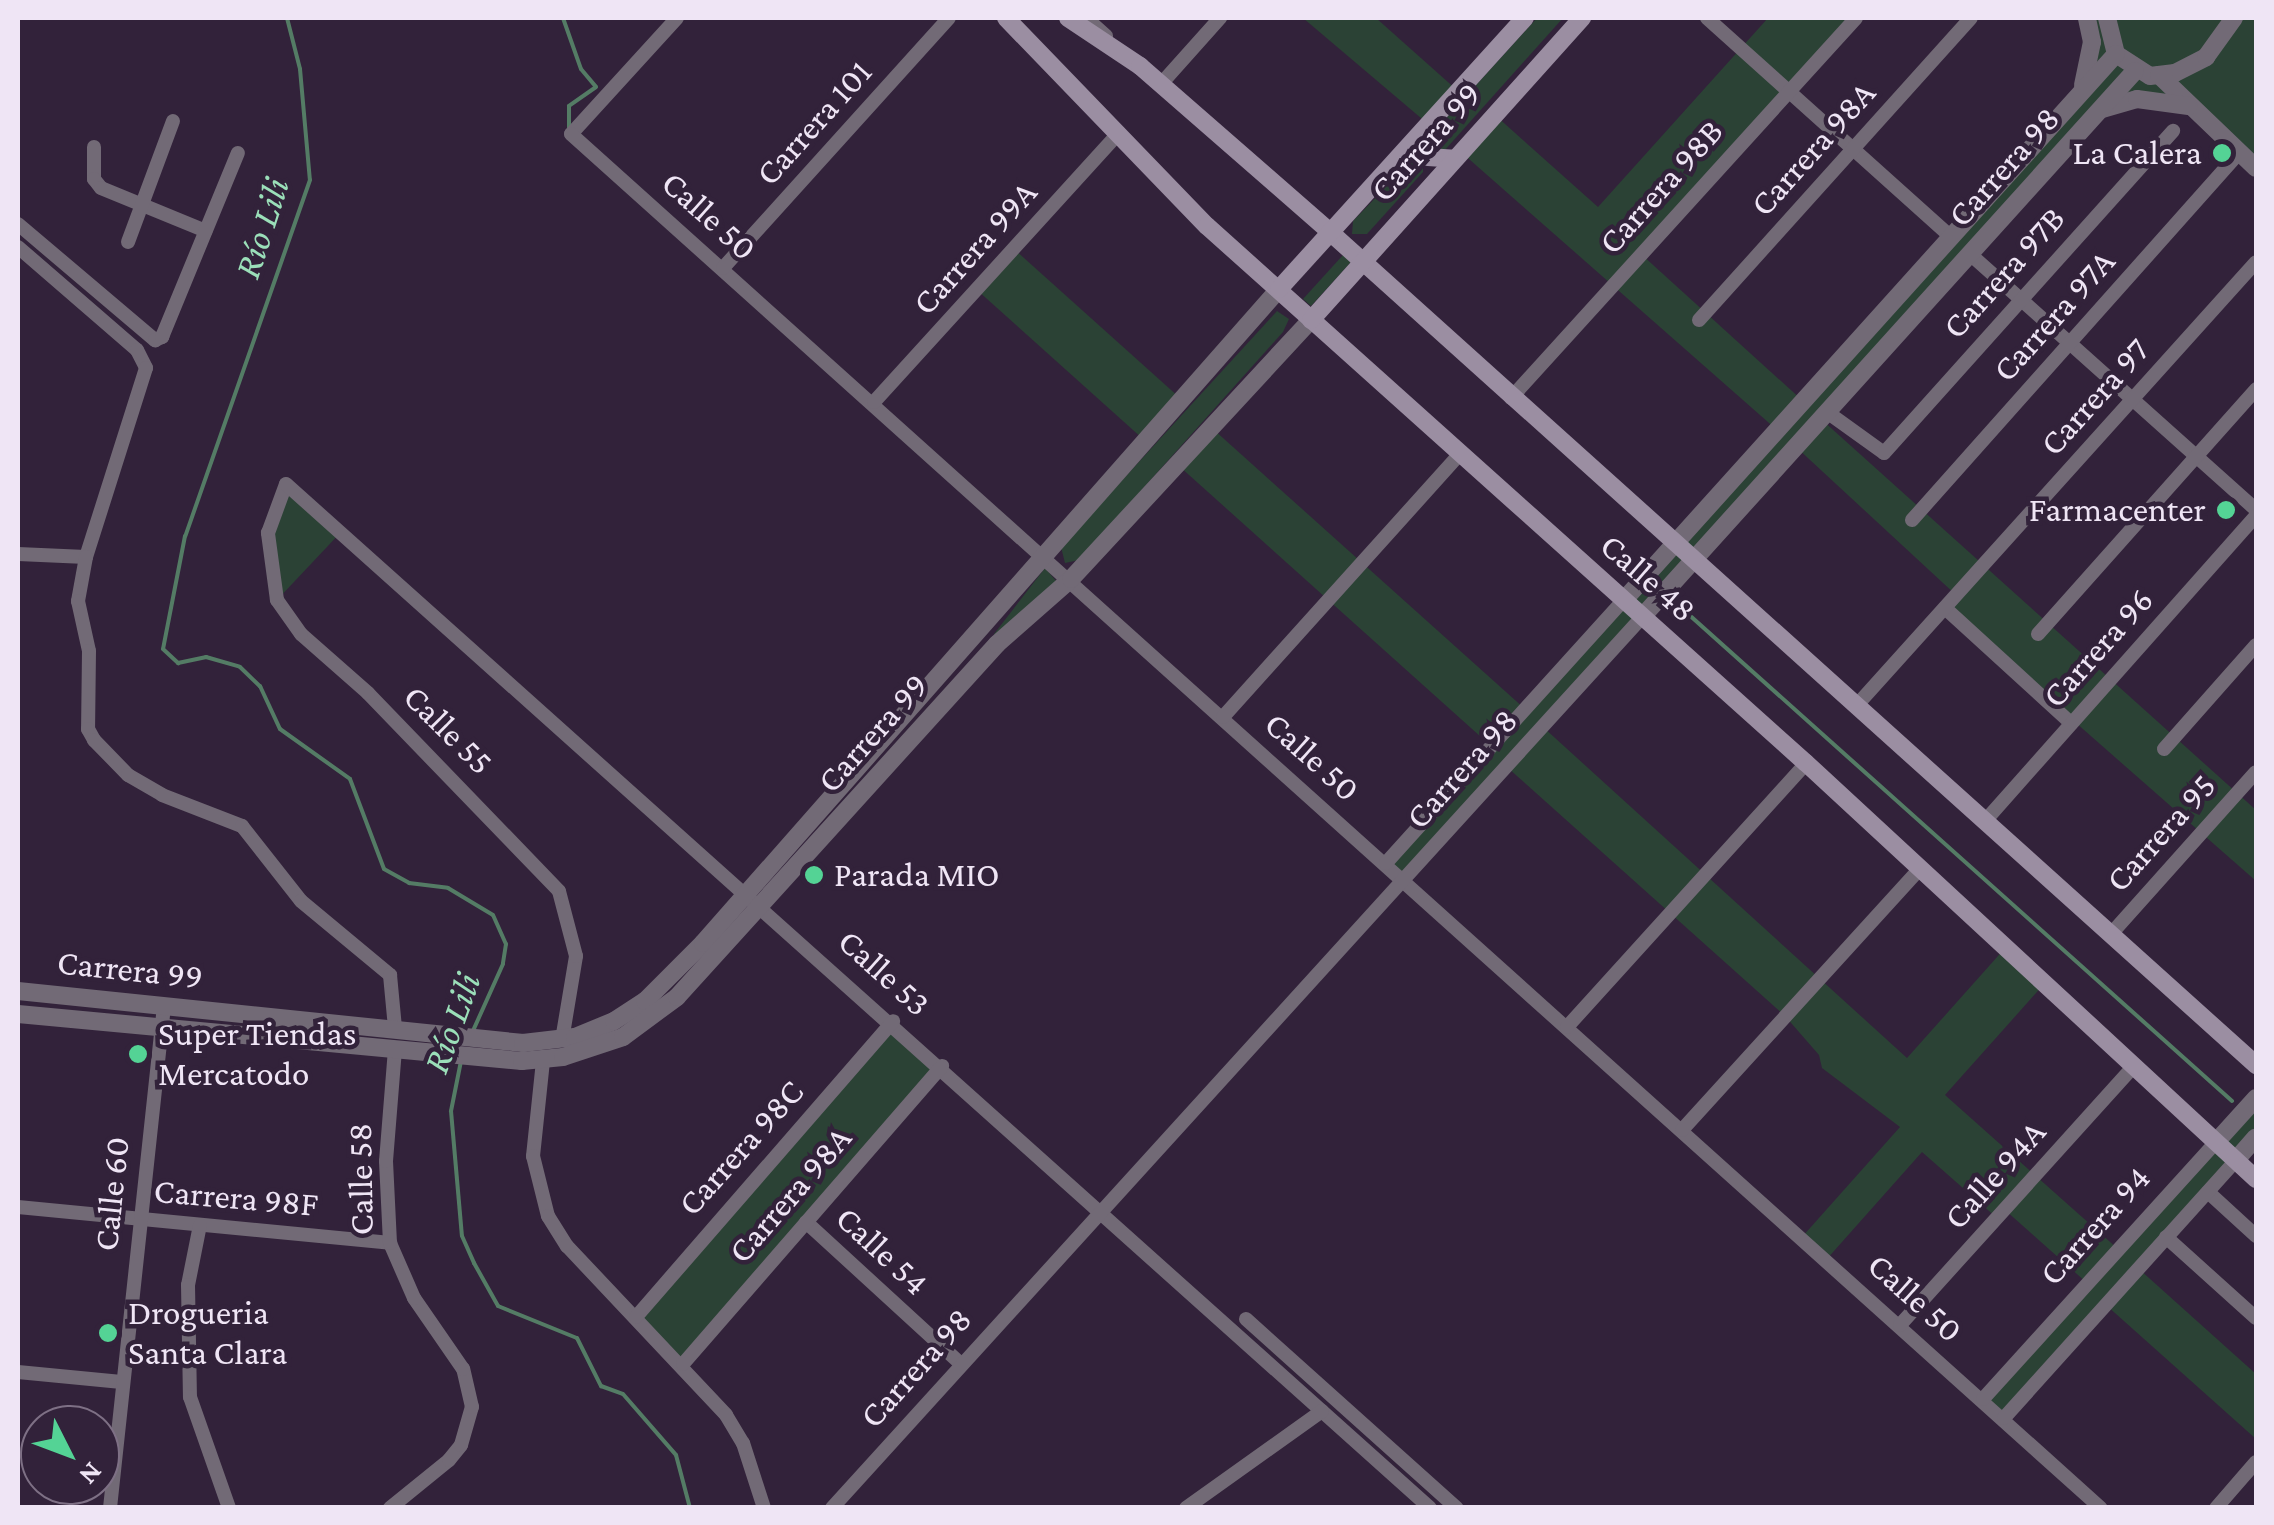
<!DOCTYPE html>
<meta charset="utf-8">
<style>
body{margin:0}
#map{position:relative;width:2274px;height:1525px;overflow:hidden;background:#32223a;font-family:"Crimson Pro",serif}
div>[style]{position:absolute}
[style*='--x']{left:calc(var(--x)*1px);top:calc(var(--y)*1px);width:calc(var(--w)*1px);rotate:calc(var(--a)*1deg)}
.green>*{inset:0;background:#2b4235}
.stream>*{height:4px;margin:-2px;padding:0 2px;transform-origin:2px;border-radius:2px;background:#547c65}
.minor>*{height:14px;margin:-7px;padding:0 7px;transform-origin:7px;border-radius:7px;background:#726a76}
.tertiary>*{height:18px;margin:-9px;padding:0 9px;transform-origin:9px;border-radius:9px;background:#726a76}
.secondary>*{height:18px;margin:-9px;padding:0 9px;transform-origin:9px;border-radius:9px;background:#9b8ea2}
.dots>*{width:28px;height:28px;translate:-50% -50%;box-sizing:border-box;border:5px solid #32223a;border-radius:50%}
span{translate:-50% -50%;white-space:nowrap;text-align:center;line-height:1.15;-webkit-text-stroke:9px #32223a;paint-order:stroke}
.street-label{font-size:35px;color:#efe5f5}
.poi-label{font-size:35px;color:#efe5f5}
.right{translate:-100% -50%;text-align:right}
.left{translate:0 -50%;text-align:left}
.water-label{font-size:38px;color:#9bdfb9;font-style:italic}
.frame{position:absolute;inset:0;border:20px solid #efe5f5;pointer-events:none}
.north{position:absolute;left:20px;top:1405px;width:100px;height:100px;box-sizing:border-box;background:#32223a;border:2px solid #7e7085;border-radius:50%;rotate:132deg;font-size:28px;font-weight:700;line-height:40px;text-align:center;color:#efe5f5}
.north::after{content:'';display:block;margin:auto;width:35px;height:45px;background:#54d395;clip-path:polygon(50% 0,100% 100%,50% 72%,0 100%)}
</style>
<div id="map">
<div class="green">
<i style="clip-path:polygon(1303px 18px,1376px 18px,1458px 91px,1428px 124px)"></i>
<i style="clip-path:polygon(1537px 18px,1563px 18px,1444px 151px,1433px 153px,1428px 138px)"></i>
<i style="clip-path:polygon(1768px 18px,1856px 18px,1641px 254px,1803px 401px,2073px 102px,2087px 18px,2256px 18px,2256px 168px,2194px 108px,2118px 102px,1821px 419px,2256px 810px,2256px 881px,1945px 608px,1956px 595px,1796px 447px,1543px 727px,1907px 1058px,2006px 947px,2045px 983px,1945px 1095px,2118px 1249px,2256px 1098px,2256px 1137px,2139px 1269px,2256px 1374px,2256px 1439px,2106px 1305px,2004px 1418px,1983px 1399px,2087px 1283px,2005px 1210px,1997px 1218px,1922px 1152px,1826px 1260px,1802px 1237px,1900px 1127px,1822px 1068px,1819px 1055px,1785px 1016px,1508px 768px,1405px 881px,1386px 863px,1491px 746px,1179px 466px,1213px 429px,1525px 709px,1777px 430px,1461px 152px,1495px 115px,1598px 207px)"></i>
<i style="clip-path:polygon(1416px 156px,1423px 160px,1423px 172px,1367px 234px,1352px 234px,1353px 221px)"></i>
<i style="clip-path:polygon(1014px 249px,1180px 398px,1143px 439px,977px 290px)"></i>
<i style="clip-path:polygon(1343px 255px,1351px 262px,1311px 306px,1303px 299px)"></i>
<i style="clip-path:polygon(1277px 311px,1289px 319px,1283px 332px,1079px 560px,1065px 563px,1061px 547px)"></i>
<i style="clip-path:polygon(282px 487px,342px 531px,277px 600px,267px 555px)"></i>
<i style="clip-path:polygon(1045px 568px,1057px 582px,996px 636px,994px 634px)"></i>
<i style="clip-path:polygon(893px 1021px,942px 1066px,683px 1364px,636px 1317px)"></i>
</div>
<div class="stream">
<i style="--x:287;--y:18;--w:53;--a:75.7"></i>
<i style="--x:300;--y:69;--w:111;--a:84.9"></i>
<i style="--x:310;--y:180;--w:377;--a:109.3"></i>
<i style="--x:185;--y:536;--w:115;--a:101"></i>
<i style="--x:163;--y:649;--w:21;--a:43"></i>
<i style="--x:178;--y:663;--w:29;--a:-12"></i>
<i style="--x:206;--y:657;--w:35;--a:16"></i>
<i style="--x:240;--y:667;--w:28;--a:44"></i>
<i style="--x:260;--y:686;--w:47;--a:65.1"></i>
<i style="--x:280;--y:729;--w:86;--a:35.5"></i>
<i style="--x:350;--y:779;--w:96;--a:69.3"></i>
<i style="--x:384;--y:869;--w:29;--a:29"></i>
<i style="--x:409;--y:883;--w:39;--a:7"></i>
<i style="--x:448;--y:888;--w:52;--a:31"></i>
<i style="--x:493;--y:915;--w:32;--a:66"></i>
<i style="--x:506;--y:944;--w:20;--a:99"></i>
<i style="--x:503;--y:964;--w:76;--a:114.2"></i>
<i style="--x:563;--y:18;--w:54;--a:70.6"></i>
<i style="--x:581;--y:69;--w:23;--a:50"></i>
<i style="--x:596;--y:87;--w:33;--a:145"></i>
<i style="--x:569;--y:106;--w:23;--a:90"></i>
<i style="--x:1677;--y:604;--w:745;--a:41.84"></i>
<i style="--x:461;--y:1061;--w:51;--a:101.3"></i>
<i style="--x:451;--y:1111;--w:125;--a:85"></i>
<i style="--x:462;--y:1236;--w:30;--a:66"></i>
<i style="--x:474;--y:1263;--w:49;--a:60.8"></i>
<i style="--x:498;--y:1306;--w:85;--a:22.1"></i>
<i style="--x:577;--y:1338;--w:54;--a:63.4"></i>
<i style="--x:601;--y:1386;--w:23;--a:20"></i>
<i style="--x:623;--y:1394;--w:81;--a:49"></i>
<i style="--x:676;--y:1455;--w:55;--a:75.2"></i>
</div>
<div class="minor">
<i style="--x:677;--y:18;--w:157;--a:132.4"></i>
<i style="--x:571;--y:134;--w:2056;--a:41.93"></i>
<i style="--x:1086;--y:18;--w:27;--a:42"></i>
<i style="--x:1707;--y:18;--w:328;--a:41.9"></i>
<i style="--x:1161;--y:84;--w:89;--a:-48.2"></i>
<i style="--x:94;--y:147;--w:32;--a:90"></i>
<i style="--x:94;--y:179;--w:11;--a:52"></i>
<i style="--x:101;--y:188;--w:113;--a:22.3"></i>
<i style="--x:18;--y:224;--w:180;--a:40.3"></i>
<i style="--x:155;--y:340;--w:8;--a:-23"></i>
<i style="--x:162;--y:337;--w:199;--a:-67.6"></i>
<i style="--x:128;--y:242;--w:129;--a:-69.6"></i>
<i style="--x:18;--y:247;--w:157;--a:40.9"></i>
<i style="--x:137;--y:350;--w:20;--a:63"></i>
<i style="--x:146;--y:368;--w:198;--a:107.6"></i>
<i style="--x:86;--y:557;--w:68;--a:-177.5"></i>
<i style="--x:1970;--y:254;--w:384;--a:41.8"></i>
<i style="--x:723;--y:268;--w:337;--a:-47.9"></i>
<i style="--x:1699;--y:320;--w:406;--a:-48"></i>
<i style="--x:1511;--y:398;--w:513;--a:-47.76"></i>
<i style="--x:874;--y:402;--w:364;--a:-47.7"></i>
<i style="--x:1827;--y:412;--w:70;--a:35.7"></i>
<i style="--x:1884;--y:453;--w:433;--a:-48.1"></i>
<i style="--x:1912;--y:520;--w:493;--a:-48.3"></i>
<i style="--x:86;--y:557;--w:45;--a:100.3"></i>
<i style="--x:78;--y:601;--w:51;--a:77.6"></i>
<i style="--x:89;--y:651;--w:78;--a:90.7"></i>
<i style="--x:88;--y:729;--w:13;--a:61"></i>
<i style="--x:94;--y:740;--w:49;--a:45.8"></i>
<i style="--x:128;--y:775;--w:39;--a:30"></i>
<i style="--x:162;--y:795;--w:86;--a:21.2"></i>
<i style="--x:242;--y:826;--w:95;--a:51.8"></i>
<i style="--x:301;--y:901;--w:116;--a:39.7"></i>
<i style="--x:390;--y:975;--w:53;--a:84.6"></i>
<i style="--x:1945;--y:608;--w:171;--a:42.4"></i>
<i style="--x:2038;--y:634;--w:328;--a:-48.3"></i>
<i style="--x:1857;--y:705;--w:596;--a:-47.99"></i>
<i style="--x:1223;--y:717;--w:353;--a:-48"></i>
<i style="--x:2164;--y:749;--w:139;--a:-48.5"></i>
<i style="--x:1985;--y:821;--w:408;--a:-48.4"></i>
<i style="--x:1386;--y:863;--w:355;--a:-47.9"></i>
<i style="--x:2111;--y:934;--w:217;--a:-48.2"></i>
<i style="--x:1567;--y:1027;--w:356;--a:-47.8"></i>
<i style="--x:562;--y:1040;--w:85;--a:-80.5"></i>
<i style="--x:576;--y:956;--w:67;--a:-104.7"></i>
<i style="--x:559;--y:891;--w:275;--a:-134"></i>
<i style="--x:368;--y:693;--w:89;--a:-138.6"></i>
<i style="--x:301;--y:634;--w:42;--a:-125.2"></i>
<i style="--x:277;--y:600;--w:68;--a:-97.7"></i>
<i style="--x:268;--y:533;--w:52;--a:-69.8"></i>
<i style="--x:286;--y:484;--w:1535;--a:41.83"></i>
<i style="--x:543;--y:1061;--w:96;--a:96"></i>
<i style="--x:533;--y:1156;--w:62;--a:76"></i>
<i style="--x:548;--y:1216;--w:36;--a:58"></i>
<i style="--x:567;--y:1246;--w:232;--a:46.7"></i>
<i style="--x:726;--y:1415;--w:33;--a:59"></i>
<i style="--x:743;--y:1443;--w:68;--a:72.1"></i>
<i style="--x:1682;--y:1130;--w:354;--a:-47.7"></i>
<i style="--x:2208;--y:1192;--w:65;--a:42.5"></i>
<i style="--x:18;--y:1207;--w:374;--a:5.5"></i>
<i style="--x:806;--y:1222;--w:210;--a:42.5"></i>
<i style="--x:200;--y:1225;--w:61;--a:101.3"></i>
<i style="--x:188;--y:1285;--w:112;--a:89"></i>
<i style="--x:190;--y:1397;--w:118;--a:70.6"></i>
<i style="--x:2166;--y:1237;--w:121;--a:42"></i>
<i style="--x:636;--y:1317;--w:392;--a:-49"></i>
<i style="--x:1246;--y:1319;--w:283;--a:41.9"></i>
<i style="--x:1900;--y:1325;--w:350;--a:-47.9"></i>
<i style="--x:683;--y:1364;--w:395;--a:-49"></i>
<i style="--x:18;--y:1372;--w:104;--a:5.5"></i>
<i style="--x:1983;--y:1399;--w:348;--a:-47.8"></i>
<i style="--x:2004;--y:1418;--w:347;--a:-48"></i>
<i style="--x:110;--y:1508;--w:505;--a:-83.86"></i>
<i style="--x:390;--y:1508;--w:76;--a:-39.1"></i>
<i style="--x:449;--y:1460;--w:19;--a:-51"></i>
<i style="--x:461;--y:1445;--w:40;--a:-74"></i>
<i style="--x:472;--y:1407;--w:39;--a:-103"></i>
<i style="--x:463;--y:1369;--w:86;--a:-124.6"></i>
<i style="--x:414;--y:1298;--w:60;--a:-113.6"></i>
<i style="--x:390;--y:1243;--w:82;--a:-92.8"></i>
<i style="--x:386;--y:1161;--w:113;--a:-85.4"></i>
<i style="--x:832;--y:1508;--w:1206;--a:-47.72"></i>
<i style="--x:1186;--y:1508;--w:167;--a:-35.5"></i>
<i style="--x:2216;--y:1508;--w:61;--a:-49"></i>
</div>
<div class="tertiary">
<i style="--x:2107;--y:18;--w:37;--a:76"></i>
<i style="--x:2116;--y:54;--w:40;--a:32.9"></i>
<i style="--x:2150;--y:76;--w:25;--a:-7"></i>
<i style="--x:2175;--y:73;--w:35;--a:-27"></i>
<i style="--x:2206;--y:57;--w:48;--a:-54.3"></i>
<i style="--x:2159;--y:75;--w:134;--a:43.8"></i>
<i style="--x:2083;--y:85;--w:44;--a:-78.2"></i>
<i style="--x:2092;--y:42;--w:25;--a:-102"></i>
<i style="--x:2102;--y:109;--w:36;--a:-16"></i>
<i style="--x:2137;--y:99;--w:52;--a:7.7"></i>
<i style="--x:1624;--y:600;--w:735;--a:-47.98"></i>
<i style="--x:1643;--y:616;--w:734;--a:-47.93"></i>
<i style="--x:18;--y:991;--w:508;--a:5.88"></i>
<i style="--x:523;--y:1043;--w:52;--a:-6.6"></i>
<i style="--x:575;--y:1037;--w:42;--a:-22.3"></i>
<i style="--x:614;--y:1021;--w:37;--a:-33"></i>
<i style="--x:645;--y:1001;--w:82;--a:-45"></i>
<i style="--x:703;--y:943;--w:871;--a:-48.63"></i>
<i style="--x:18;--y:1014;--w:506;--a:5.33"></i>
<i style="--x:522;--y:1061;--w:41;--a:-5.6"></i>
<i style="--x:563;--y:1057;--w:63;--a:-18.4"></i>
<i style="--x:623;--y:1037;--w:67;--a:-36.5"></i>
<i style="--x:677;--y:997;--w:476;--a:-47.8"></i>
<i style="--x:997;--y:644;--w:98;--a:-41.3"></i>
<i style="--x:1071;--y:579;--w:353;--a:-47.2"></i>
<i style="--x:2217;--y:1141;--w:58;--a:-47.8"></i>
<i style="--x:2236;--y:1160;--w:30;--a:-49"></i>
</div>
<div class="secondary">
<i style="--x:1006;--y:18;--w:289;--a:46"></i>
<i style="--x:1207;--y:226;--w:804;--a:41.88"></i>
<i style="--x:1806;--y:763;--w:613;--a:42.75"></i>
<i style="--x:1068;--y:18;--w:87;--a:33.7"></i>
<i style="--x:1140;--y:66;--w:252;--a:41.1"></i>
<i style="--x:1330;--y:232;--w:1246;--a:41.97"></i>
<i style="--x:1423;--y:131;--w:26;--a:79"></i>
<i style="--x:1428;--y:157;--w:26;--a:4"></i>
<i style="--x:1279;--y:289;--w:366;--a:-47.8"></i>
<i style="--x:1311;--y:320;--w:406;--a:-48.1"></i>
</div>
<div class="dots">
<i style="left:2222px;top:153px;background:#54d395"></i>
<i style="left:2226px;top:510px;background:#54d395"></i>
<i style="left:814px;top:875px;background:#54d395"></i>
<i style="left:138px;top:1054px;background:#54d395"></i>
<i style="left:108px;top:1333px;background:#54d395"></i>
</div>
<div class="street-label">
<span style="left:814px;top:123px;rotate:-48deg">Carrera 101</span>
<span style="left:1426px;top:142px;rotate:-48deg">Carrera 99</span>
<span style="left:1813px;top:149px;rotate:-48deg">Carrera 98A</span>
<span style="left:2004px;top:167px;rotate:-48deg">Carrera 98</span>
<span style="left:1661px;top:187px;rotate:-48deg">Carrera 98B</span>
<span style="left:709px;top:216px;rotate:42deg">Calle 50</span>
<span style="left:975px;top:248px;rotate:-48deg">Carrera 99A</span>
<span style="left:2004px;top:273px;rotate:-48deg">Carrera 97B</span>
<span style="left:2054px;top:316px;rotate:-48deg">Carrera 97A</span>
<span style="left:2095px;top:397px;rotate:-48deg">Carrera 97</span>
<span style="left:1648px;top:578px;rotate:41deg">Calle 48</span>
<span style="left:2098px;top:648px;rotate:-48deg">Carrera 96</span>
<span style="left:448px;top:730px;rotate:45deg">Calle 55</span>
<span style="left:873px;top:733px;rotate:-48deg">Carrera 99</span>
<span style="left:1312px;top:757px;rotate:42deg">Calle 50</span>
<span style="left:1462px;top:769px;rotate:-48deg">Carrera 98</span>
<span style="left:2161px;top:833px;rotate:-48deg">Carrera 95</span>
<span style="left:130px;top:970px;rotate:6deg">Carrera 99</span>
<span style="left:884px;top:973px;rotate:42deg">Calle 53</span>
<span style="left:741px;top:1148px;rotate:-48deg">Carrera 98C</span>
<span style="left:1995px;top:1175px;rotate:-48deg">Calle 94A</span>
<span style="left:361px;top:1179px;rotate:-91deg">Calle 58</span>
<span style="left:112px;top:1194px;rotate:-84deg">Calle 60</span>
<span style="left:790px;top:1195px;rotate:-49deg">Carrera 98A</span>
<span style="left:236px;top:1198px;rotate:5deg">Carrera 98F</span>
<span style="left:2095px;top:1226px;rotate:-48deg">Carrera 94</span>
<span style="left:882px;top:1251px;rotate:43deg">Calle 54</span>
<span style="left:1915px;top:1298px;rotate:42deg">Calle 50</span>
<span style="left:916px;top:1368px;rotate:-48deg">Carrera 98</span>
</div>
<div class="poi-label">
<span class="right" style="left:2202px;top:153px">La Calera</span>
<span class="right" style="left:2206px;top:510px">Farmacenter</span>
<span class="left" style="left:834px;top:875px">Parada MIO</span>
<span class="left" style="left:158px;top:1054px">Super Tiendas<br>Mercatodo</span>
<span class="left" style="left:128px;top:1333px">Drogueria<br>Santa Clara</span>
</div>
<div class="water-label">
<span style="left:262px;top:228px;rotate:-72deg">Río Lili</span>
<span style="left:452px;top:1023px;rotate:-70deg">Río Lili</span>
</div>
<div class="frame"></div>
<div class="north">N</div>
</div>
